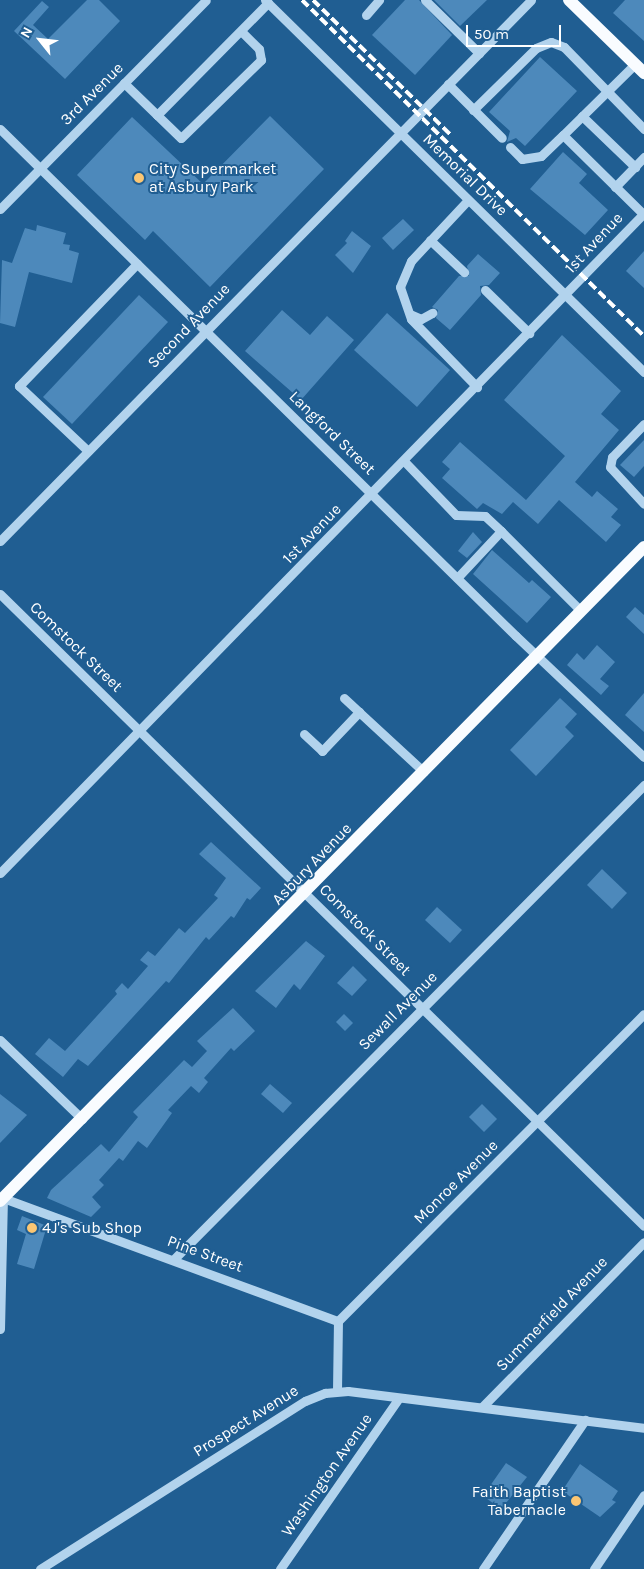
<!DOCTYPE html>
<style>
body{margin:0}
#map{position:relative;width:644px;height:1569px;overflow:hidden;background:#205e92;font-family:Karla,sans-serif}
div>[style]{position:absolute}
[style*='--x']{left:calc(var(--x)*1px);top:calc(var(--y)*1px);width:calc(var(--w)*1px);rotate:calc(var(--a)*1deg)}
.building>*{inset:0;background:#4d89bb}
.minor>*{height:9px;margin:-4.5px;padding:0 4.5px;transform-origin:4.5px;border-radius:4.5px;background:#b2d3ed}
.major>*{height:12px;margin:-6px;padding:0 6px;transform-origin:6px;border-radius:6px;background:#f9fcff}
.rail>*{height:4px;margin-top:-2px;transform-origin:0;background:repeating-linear-gradient(90deg,#fff 0 9px,transparent 0 13px)}
.dots>*{width:14px;height:14px;translate:-50% -50%;box-sizing:border-box;border:2px solid #205e92;border-radius:50%}
span{translate:-50% -50%;white-space:nowrap;text-align:center;line-height:1.15;-webkit-text-stroke:4px #205e92;paint-order:stroke}
.street-label{font-size:16px;color:#fff}
.poi-label{font-size:16px;color:#fff}
.left{translate:0 -50%;text-align:left}
.right{translate:-100% -50%;text-align:right}
.north{position:absolute;left:15px;top:15px;width:50px;height:50px;-webkit-text-stroke:4px #205e92;paint-order:stroke;rotate:299deg;font-size:14px;font-weight:700;line-height:20px;text-align:center;color:#fff}
.north::after{content:'';display:block;margin:auto;width:18px;height:22px;background:#fff;clip-path:polygon(50% 0,100% 100%,50% 72%,0 100%)}
.scale{position:absolute;left:466px;top:25px;width:95px;height:22px;box-sizing:border-box;border:2px solid #fff;border-top:0;padding-left:6px;font-size:15px;line-height:18px;white-space:nowrap;color:#fff;-webkit-text-stroke:4px #205e92;paint-order:stroke}
</style>
<div id="map">
<div class="building">
<i style="clip-path:polygon(87px 0,99px 0,120px 21px,65px 79px,14px 31px,42px 1px,49px 7px,33px 25px,48px 39px)"></i>
<i style="clip-path:polygon(405px 0,419px 0,452px 35px,415px 75px,372px 35px)"></i>
<i style="clip-path:polygon(434px 0,487px 0,460px 26px)"></i>
<i style="clip-path:polygon(625px 0,644px 0,644px 41px,613px 13px)"></i>
<i style="clip-path:polygon(540px 57px,577px 91px,525px 146px,516px 138px,507px 142px,510px 131px,489px 112px)"></i>
<i style="clip-path:polygon(270px 116px,324px 169px,210px 287px,153px 231px,145px 240px,77px 175px,132px 117px,203px 184px)"></i>
<i style="clip-path:polygon(563px 152px,587px 174px,579px 183px,608px 210px,585px 235px,530px 189px)"></i>
<i style="clip-path:polygon(403px 219px,414px 230px,393px 250px,382px 238px)"></i>
<i style="clip-path:polygon(37px 225px,66px 233px,63px 244px,70px 245px,69px 250px,79px 253px,72px 283px,29px 272px,15px 327px,0 323px,2px 260px,12px 263px,25px 228px,36px 231px)"></i>
<i style="clip-path:polygon(352px 231px,371px 246px,353px 273px,335px 255px,347px 243px,345px 241px)"></i>
<i style="clip-path:polygon(644px 251px,644px 288px,626px 271px)"></i>
<i style="clip-path:polygon(478px 254px,500px 273px,489px 285px,480px 286px,481px 295px,450px 330px,436px 318px,438px 310px,432px 307px,459px 276px,469px 276px,467px 266px)"></i>
<i style="clip-path:polygon(139px 295px,168px 322px,72px 424px,43px 397px)"></i>
<i style="clip-path:polygon(282px 310px,310px 335px,327px 316px,354px 340px,301px 400px,245px 351px)"></i>
<i style="clip-path:polygon(387px 313px,450px 370px,417px 407px,354px 350px)"></i>
<i style="clip-path:polygon(562px 335px,621px 391px,601px 414px,619px 430px,575px 482px,592px 497px,597px 491px,618px 509px,611px 517px,621px 525px,606px 542px,559px 500px,538px 524px,513px 502px,502px 514px,483px 503px,477px 509px,442px 478px,450px 469px,442px 462px,460px 442px,526px 500px,565px 456px,504px 400px)"></i>
<i style="clip-path:polygon(644px 440px,644px 466px,634px 477px,620px 465px)"></i>
<i style="clip-path:polygon(473px 532px,482px 542px,467px 558px,458px 551px)"></i>
<i style="clip-path:polygon(492px 550px,529px 583px,532px 580px,551px 597px,527px 623px,473px 574px)"></i>
<i style="clip-path:polygon(635px 607px,644px 615px,644px 634px,626px 617px)"></i>
<i style="clip-path:polygon(597px 645px,615px 662px,600px 679px,609px 686px,601px 695px,567px 665px,577px 653px,584px 660px)"></i>
<i style="clip-path:polygon(644px 693px,644px 732px,625px 715px)"></i>
<i style="clip-path:polygon(560px 698px,577px 714px,565px 727px,574px 736px,536px 776px,510px 750px)"></i>
<i style="clip-path:polygon(211px 842px,261px 888px,250px 900px,247px 898px,234px 918px,231px 916px,209px 940px,206px 937px,169px 983px,166px 981px,88px 1066px,78px 1059px,63px 1077px,35px 1054px,49px 1038px,65px 1051px,117px 994px,115px 991px,122px 983px,128px 989px,148px 966px,140px 960px,148px 951px,155px 956px,179px 928px,185px 933px,218px 898px,214px 895px,226px 878px,199px 854px)"></i>
<i style="clip-path:polygon(602px 869px,627px 893px,612px 909px,587px 885px)"></i>
<i style="clip-path:polygon(437px 907px,462px 930px,450px 943px,425px 920px)"></i>
<i style="clip-path:polygon(306px 941px,325px 956px,300px 990px,294px 984px,276px 1008px,255px 991px)"></i>
<i style="clip-path:polygon(353px 966px,367px 980px,352px 996px,337px 983px)"></i>
<i style="clip-path:polygon(233px 1008px,255px 1031px,234px 1051px,231px 1048px,204px 1078px,208px 1082px,199px 1093px,191px 1086px,168px 1110px,172px 1113px,147px 1148px,138px 1141px,123px 1161px,119px 1158px,99px 1180px,104px 1185px,92px 1197px,101px 1207px,91px 1217px,47px 1198px,51px 1190px,101px 1144px,109px 1152px,138px 1117px,133px 1112px,184px 1060px,192px 1067px,207px 1051px,197px 1041px)"></i>
<i style="clip-path:polygon(344px 1014px,353px 1023px,345px 1031px,336px 1022px)"></i>
<i style="clip-path:polygon(270px 1084px,292px 1103px,283px 1113px,261px 1094px)"></i>
<i style="clip-path:polygon(0 1094px,27px 1115px,0 1143px)"></i>
<i style="clip-path:polygon(482px 1104px,497px 1119px,484px 1132px,469px 1117px)"></i>
<i style="clip-path:polygon(22px 1216px,47px 1226px,34px 1269px,17px 1264px,26px 1234px,17px 1230px)"></i>
<i style="clip-path:polygon(506px 1463px,527px 1477px,501px 1509px,483px 1496px)"></i>
<i style="clip-path:polygon(580px 1464px,618px 1491px,612px 1500px,616px 1502px,600px 1517px,562px 1491px)"></i>
</div>
<div class="minor">
<i style="--x:265;--y:0;--w:531;--a:44.47"></i>
<i style="--x:425;--y:0;--w:76;--a:44.5"></i>
<i style="--x:366;--y:15;--w:20;--a:-49"></i>
<i style="--x:635;--y:64;--w:101;--a:135.4"></i>
<i style="--x:563;--y:135;--w:112;--a:44.6"></i>
<i style="--x:124;--y:83;--w:46;--a:44.1"></i>
<i style="--x:157;--y:115;--w:158;--a:-45.3"></i>
<i style="--x:448;--y:84;--w:76;--a:45"></i>
<i style="--x:473;--y:110;--w:88;--a:-44.5"></i>
<i style="--x:536;--y:48;--w:16;--a:-22"></i>
<i style="--x:551;--y:42;--w:14;--a:21"></i>
<i style="--x:564;--y:47;--w:115;--a:45.7"></i>
<i style="--x:157;--y:115;--w:33;--a:44"></i>
<i style="--x:181;--y:138;--w:112;--a:-44.3"></i>
<i style="--x:261;--y:60;--w:11;--a:-100"></i>
<i style="--x:259;--y:49;--w:25;--a:-135"></i>
<i style="--x:582;--y:116;--w:74;--a:43.9"></i>
<i style="--x:0;--y:129;--w:723;--a:44.5"></i>
<i style="--x:516;--y:636;--w:176;--a:43.4"></i>
<i style="--x:510;--y:147;--w:17;--a:45"></i>
<i style="--x:522;--y:159;--w:19;--a:-9"></i>
<i style="--x:541;--y:156;--w:30;--a:-44"></i>
<i style="--x:615;--y:187;--w:42;--a:-46"></i>
<i style="--x:468;--y:200;--w:83;--a:133.1"></i>
<i style="--x:411;--y:261;--w:28;--a:113"></i>
<i style="--x:400;--y:287;--w:34;--a:71"></i>
<i style="--x:411;--y:319;--w:95;--a:45.9"></i>
<i style="--x:0;--y:209;--w:293;--a:-45.4"></i>
<i style="--x:430;--y:240;--w:47;--a:43.3"></i>
<i style="--x:485;--y:290;--w:62;--a:44.3"></i>
<i style="--x:410;--y:314;--w:12;--a:24"></i>
<i style="--x:421;--y:319;--w:13;--a:-29"></i>
<i style="--x:644;--y:424;--w:46;--a:134.1"></i>
<i style="--x:612;--y:457;--w:10;--a:101"></i>
<i style="--x:610;--y:467;--w:50;--a:47.4"></i>
<i style="--x:88;--y:451;--w:95;--a:-136.7"></i>
<i style="--x:19;--y:386;--w:170;--a:-46"></i>
<i style="--x:404;--y:461;--w:75;--a:46.1"></i>
<i style="--x:456;--y:515;--w:29;--a:2"></i>
<i style="--x:485;--y:516;--w:22;--a:43"></i>
<i style="--x:501;--y:531;--w:64;--a:133.1"></i>
<i style="--x:501;--y:531;--w:113;--a:45"></i>
<i style="--x:0;--y:541;--w:758;--a:-45.53"></i>
<i style="--x:0;--y:594;--w:902;--a:44.46"></i>
<i style="--x:344;--y:698;--w:21;--a:43"></i>
<i style="--x:304;--y:734;--w:25;--a:43"></i>
<i style="--x:322;--y:751;--w:54;--a:-46.5"></i>
<i style="--x:359;--y:712;--w:88;--a:42.7"></i>
<i style="--x:0;--y:873;--w:922;--a:-45.7"></i>
<i style="--x:0;--y:1040;--w:114;--a:43.9"></i>
<i style="--x:174;--y:1259;--w:668;--a:-45.24"></i>
<i style="--x:0;--y:1329;--w:131;--a:-88.7"></i>
<i style="--x:3;--y:1198;--w:357;--a:20.2"></i>
<i style="--x:337;--y:1391;--w:70;--a:-89.2"></i>
<i style="--x:338;--y:1321;--w:433;--a:-45.1"></i>
<i style="--x:482;--y:1407;--w:231;--a:-45.5"></i>
<i style="--x:40;--y:1569;--w:314;--a:-32.4"></i>
<i style="--x:305;--y:1401;--w:22;--a:-22"></i>
<i style="--x:325;--y:1393;--w:23;--a:-5"></i>
<i style="--x:348;--y:1391;--w:298;--a:7.1"></i>
<i style="--x:280;--y:1569;--w:208;--a:-55.2"></i>
<i style="--x:483;--y:1569;--w:181;--a:-55.6"></i>
<i style="--x:594;--y:1569;--w:89;--a:-56"></i>
</div>
<div class="major">
<i style="--x:569;--y:0;--w:105;--a:44.2"></i>
<i style="--x:0;--y:1201;--w:918;--a:-45.44"></i>
</div>
<div class="rail">
<i style="--x:302;--y:0;--w:479;--a:44.5"></i>
<i style="--x:313;--y:0;--w:192;--a:44.4"></i>
</div>
<div class="dots">
<i style="left:139px;top:178px;background:#fbc673"></i>
<i style="left:32px;top:1228px;background:#fbc673"></i>
<i style="left:576px;top:1501px;background:#fbc673"></i>
</div>
<div class="street-label">
<span style="left:92px;top:94px;rotate:-45deg">3rd Avenue</span>
<span style="left:465px;top:175px;rotate:44deg">Memorial Drive</span>
<span style="left:594px;top:243px;rotate:-47deg">1st Avenue</span>
<span style="left:189px;top:326px;rotate:-46deg">Second Avenue</span>
<span style="left:332px;top:433px;rotate:44deg">Langford Street</span>
<span style="left:312px;top:534px;rotate:-46deg">1st Avenue</span>
<span style="left:76px;top:647px;rotate:44deg">Comstock Street</span>
<span style="left:312px;top:864px;rotate:-46deg">Asbury Avenue</span>
<span style="left:365px;top:930px;rotate:45deg">Comstock Street</span>
<span style="left:398px;top:1011px;rotate:-45deg">Sewall Avenue</span>
<span style="left:456px;top:1182px;rotate:-45deg">Monroe Avenue</span>
<span style="left:205px;top:1254px;rotate:20deg">Pine Street</span>
<span style="left:552px;top:1314px;rotate:-46deg">Summerfield Avenue</span>
<span style="left:246px;top:1421px;rotate:-32deg">Prospect Avenue</span>
<span style="left:327px;top:1475px;rotate:-55deg">Washington Avenue</span>
</div>
<div class="poi-label">
<span class="left" style="left:149px;top:178px">City Supermarket<br>at Asbury Park</span>
<span class="left" style="left:42px;top:1228px">4J's Sub Shop</span>
<span class="right" style="left:566px;top:1501px">Faith Baptist<br>Tabernacle</span>
</div>
<div class="north">N</div>
<div class="scale">50 m</div>
</div>
